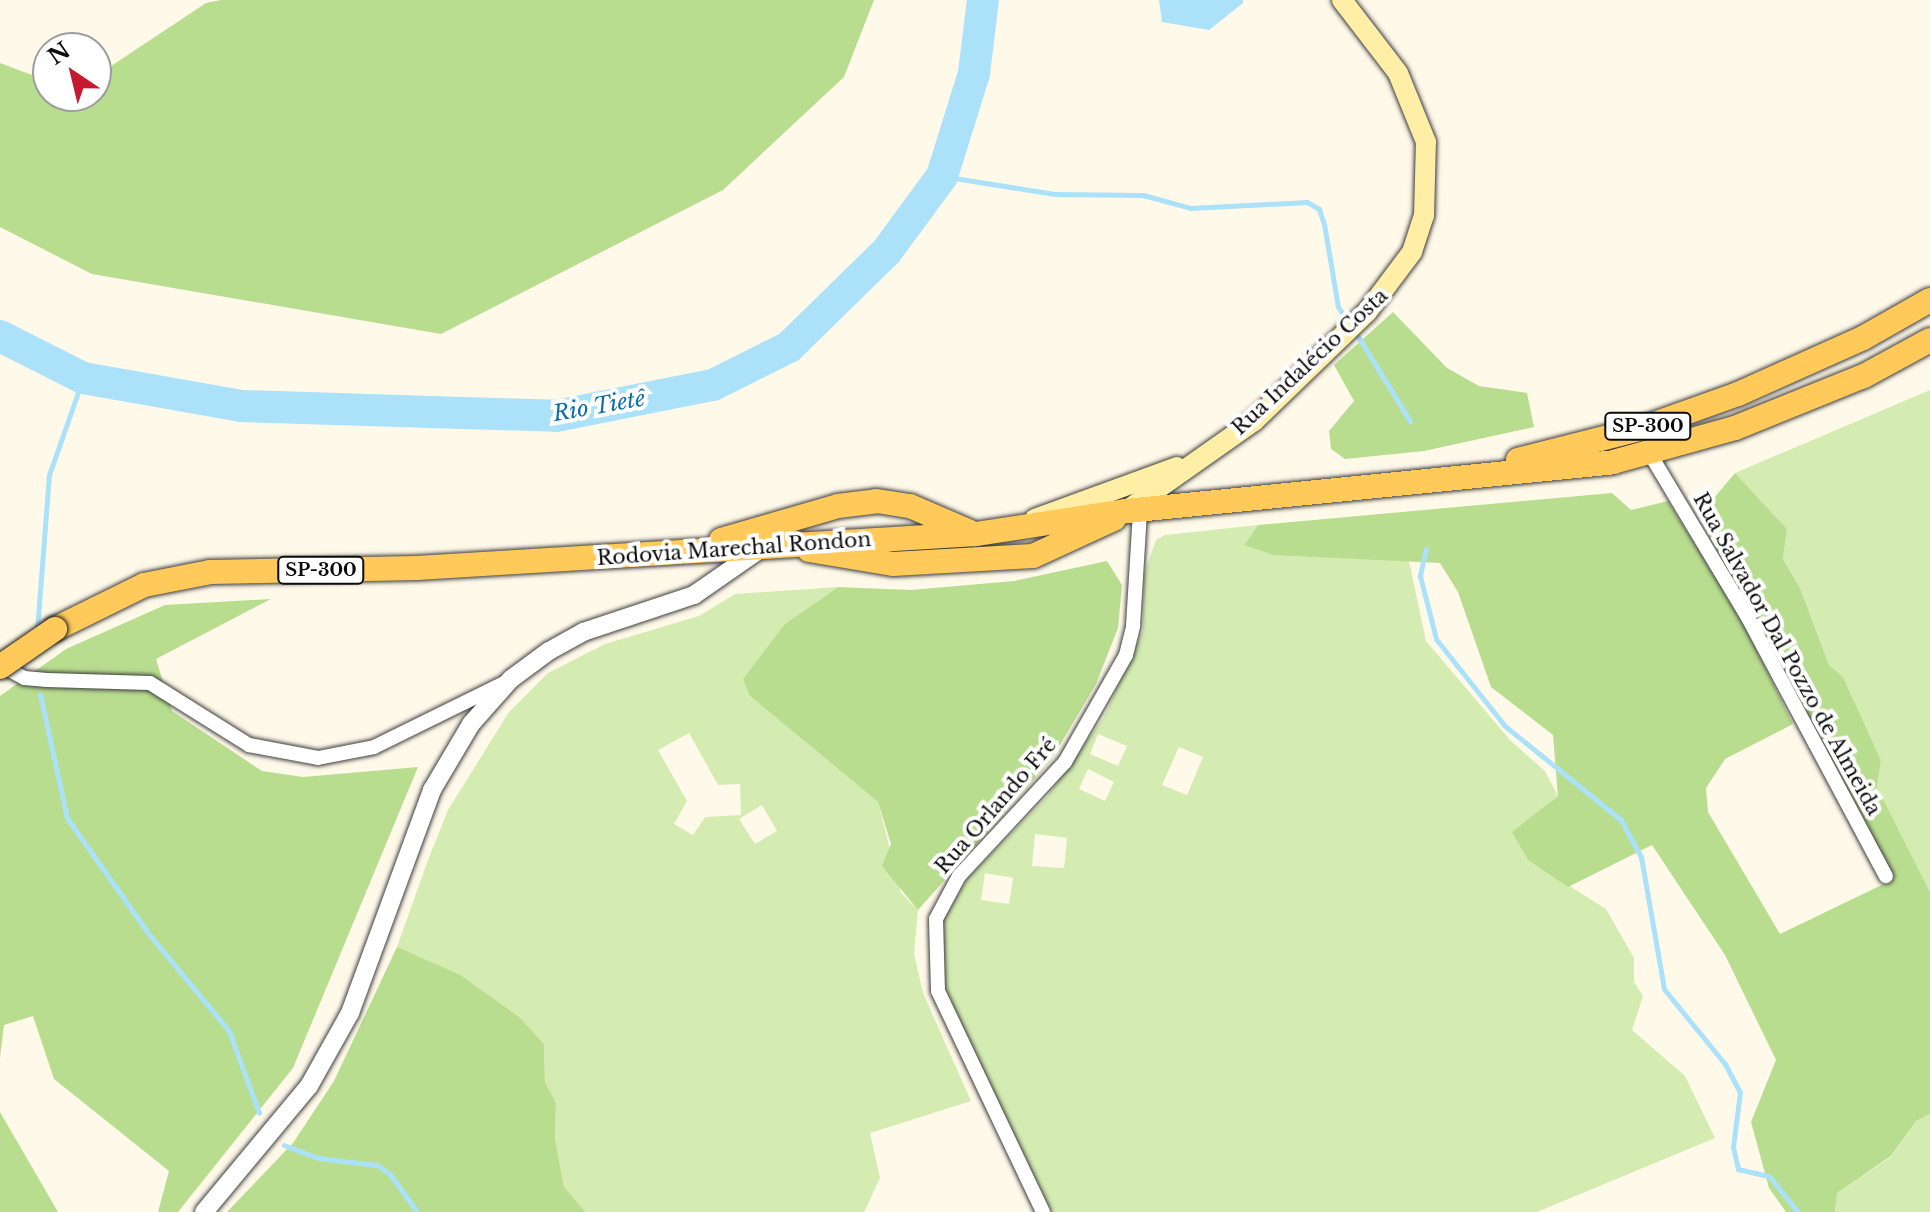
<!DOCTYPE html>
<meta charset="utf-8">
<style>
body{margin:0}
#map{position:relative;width:1930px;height:1212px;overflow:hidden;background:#fff9ea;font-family:"Libre Baskerville",serif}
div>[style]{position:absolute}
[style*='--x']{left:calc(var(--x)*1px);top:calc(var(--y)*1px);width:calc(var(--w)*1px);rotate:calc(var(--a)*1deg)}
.green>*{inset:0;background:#d4ecb1}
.forest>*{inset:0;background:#b8dd8f}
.water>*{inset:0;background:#abe2fa}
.stream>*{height:5px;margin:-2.5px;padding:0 2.5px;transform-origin:2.5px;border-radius:2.5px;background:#abe2fa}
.river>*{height:32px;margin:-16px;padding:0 16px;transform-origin:16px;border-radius:16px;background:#abe2fa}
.roads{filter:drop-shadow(0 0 2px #3e3e3e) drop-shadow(0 0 2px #3e3e3e)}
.minor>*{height:14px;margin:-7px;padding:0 7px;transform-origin:7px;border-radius:7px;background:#fff}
.tertiary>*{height:18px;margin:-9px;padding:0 9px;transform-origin:9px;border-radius:9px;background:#fff}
.secondary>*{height:20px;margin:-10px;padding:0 10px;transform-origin:10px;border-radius:10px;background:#ffeea5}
.primary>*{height:24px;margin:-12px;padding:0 12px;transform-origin:12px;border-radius:12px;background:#ffca5a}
.bridges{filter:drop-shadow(0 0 2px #1c1c1c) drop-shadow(0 0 2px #1c1c1c)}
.primary-bridge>*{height:24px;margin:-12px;padding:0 12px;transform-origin:12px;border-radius:12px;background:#ffca5a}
span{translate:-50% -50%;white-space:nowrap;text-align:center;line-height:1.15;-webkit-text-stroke:8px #fff;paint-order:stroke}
.shield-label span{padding:2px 6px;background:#fff;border:2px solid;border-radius:6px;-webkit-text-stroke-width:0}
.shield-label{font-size:18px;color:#0b0b0b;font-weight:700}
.street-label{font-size:20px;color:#0b0b0b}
.water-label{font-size:22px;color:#0d6ea4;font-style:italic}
.north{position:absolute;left:32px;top:32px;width:80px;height:80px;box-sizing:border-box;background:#fff;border:2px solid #9d9d9d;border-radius:50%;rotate:325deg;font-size:22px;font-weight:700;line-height:32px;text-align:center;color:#0b0b0b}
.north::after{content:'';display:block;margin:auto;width:28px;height:36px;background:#c41b30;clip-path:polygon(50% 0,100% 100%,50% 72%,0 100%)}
</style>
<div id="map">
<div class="green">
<i style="clip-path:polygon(1930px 390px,1930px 892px,1877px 787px,1881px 760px,1843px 677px,1829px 665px,1800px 588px,1783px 559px,1787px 529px,1735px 473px)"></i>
<i style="clip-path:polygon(evenodd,1258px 525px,1244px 545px,1409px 561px,1426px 641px,1510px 740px,1545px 771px,1558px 796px,1513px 832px,1528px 860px,1606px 909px,1634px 958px,1634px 982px,1643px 996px,1632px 1030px,1685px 1076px,1715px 1138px,1537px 1212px,1052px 1212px,942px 987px,943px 921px,967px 879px,1047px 797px,1104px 717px,1143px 631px,1144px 574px,1156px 540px,1165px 535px,1258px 525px,1098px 734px,1127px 746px,1118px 766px,1090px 754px,1098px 734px,1258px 525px,1179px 747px,1203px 757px,1187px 795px,1162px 785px,1179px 747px,1258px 525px,1088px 769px,1114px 782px,1105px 801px,1079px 789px,1088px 769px,1258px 525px,1035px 834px,1067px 838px,1064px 868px,1032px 866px,1035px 834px,1258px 525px,985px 873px,1013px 878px,1009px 904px,981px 900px,985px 873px)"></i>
<i style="clip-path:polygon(evenodd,838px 587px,785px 624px,750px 696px,878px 802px,901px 893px,918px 910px,914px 954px,923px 993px,971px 1101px,870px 1133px,880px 1178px,864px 1212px,586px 1212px,564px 1187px,555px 1138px,556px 1103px,545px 1082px,544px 1043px,397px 947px,428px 860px,448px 810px,509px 712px,548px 673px,605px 644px,699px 616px,735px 594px,838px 587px,689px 733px,718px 785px,740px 784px,741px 815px,705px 817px,693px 835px,674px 824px,687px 801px,658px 750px,689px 733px,838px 587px,762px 805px,777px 831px,755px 844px,739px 819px,762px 805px)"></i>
<i style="clip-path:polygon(1930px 1114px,1930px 1212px,1835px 1212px,1837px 1193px,1891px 1157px,1916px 1121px)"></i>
</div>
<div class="forest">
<i style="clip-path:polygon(221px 0,874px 0,844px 77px,723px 190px,441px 334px,92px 274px,0 227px,0 63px,48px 81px,48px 96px,96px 96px,96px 76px,206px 3px)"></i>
<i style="clip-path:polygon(1393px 312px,1447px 368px,1479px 386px,1527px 393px,1534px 427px,1424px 451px,1345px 459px,1331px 449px,1329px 431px,1354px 401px,1334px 365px)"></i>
<i style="clip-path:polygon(1735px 473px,1787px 529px,1783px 559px,1800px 588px,1829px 665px,1843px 677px,1881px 760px,1877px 787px,1930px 892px,1930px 1114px,1916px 1121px,1891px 1156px,1837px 1193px,1835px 1212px,1786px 1212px,1769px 1188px,1751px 1122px,1776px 1060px,1725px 955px,1652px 845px,1568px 887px,1528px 860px,1512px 832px,1558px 796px,1553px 735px,1491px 687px,1458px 592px,1440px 563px,1274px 555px,1244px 545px,1258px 525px,1612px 493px,1631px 510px,1668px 501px,1742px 620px,1793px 724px,1725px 759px,1706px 788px,1708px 812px,1780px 934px,1890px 881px,1709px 536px,1709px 504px)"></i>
<i style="clip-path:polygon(1107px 561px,1122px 585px,1118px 628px,1096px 684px,1051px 760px,918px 910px,882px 866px,891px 844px,878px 802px,750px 696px,743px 679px,785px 624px,838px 587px,911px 590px,1014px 581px)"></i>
<i style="clip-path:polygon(271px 599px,156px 659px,172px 711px,262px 771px,303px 777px,418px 767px,293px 1068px,178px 1212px,158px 1212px,169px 1171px,54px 1079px,33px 1016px,4px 1025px,0 1058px,0 696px,66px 649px,165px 605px)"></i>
<i style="clip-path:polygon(397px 947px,460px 975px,519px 1017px,544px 1044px,545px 1082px,556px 1103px,555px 1138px,564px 1187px,586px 1212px,227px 1212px,293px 1143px,334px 1081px)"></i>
<i style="clip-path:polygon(0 1112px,58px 1212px,0 1212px)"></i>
</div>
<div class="water">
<i style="clip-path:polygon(1159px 0,1243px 0,1243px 3px,1209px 30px,1162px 22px)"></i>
</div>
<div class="stream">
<i style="--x:942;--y:176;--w:114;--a:9.1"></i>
<i style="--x:1055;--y:194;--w:88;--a:0.7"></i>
<i style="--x:1143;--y:195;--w:50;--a:15.2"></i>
<i style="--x:1191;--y:208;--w:116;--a:-3"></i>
<i style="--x:1307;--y:202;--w:14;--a:30"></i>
<i style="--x:1319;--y:209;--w:16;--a:72"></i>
<i style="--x:1324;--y:224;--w:84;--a:80.4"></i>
<i style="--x:1338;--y:307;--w:17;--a:54"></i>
<i style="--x:1354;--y:330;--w:107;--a:58.4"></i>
<i style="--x:1426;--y:549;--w:28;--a:103"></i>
<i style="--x:1420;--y:576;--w:65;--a:75.7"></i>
<i style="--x:1436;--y:639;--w:111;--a:51.6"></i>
<i style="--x:1505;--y:726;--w:149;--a:39"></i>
<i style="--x:1621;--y:820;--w:42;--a:61.6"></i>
<i style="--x:1641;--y:857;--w:134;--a:80.1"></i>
<i style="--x:1664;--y:989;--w:97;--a:50.9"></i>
<i style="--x:1725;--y:1064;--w:32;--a:62"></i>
<i style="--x:1740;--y:1092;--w:55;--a:97.3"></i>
<i style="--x:1733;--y:1147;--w:23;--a:77"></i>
<i style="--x:1738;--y:1169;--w:32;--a:13"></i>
<i style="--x:1769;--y:1176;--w:46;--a:51.1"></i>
<i style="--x:37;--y:630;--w:155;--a:-85.6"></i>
<i style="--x:49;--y:475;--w:103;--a:-70.7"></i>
<i style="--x:40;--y:694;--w:127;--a:77.7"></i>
<i style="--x:67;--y:818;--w:141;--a:54.8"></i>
<i style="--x:148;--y:933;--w:127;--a:50.4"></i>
<i style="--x:229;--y:1031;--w:87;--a:69.9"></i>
<i style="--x:284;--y:1145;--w:36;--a:21"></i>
<i style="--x:318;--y:1158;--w:59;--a:6.8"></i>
<i style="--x:377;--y:1165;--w:16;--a:35"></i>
<i style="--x:390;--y:1174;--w:47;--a:54.6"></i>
</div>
<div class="river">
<i style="--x:0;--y:336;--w:93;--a:26.8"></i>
<i style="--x:83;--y:378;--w:161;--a:10"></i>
<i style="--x:242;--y:406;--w:314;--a:1.8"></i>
<i style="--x:556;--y:416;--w:160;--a:-11.2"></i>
<i style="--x:713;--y:385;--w:85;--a:-26.6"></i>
<i style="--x:789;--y:347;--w:137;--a:-44.4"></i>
<i style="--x:887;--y:251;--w:93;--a:-53.7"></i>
<i style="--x:942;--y:176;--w:108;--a:-72.7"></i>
<i style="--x:974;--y:73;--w:74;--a:-83"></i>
</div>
<div class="roads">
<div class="minor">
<i style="--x:1650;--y:454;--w:189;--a:59.1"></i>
<i style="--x:1747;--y:616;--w:295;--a:61.9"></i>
<i style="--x:0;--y:665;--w:27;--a:28"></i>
<i style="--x:24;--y:678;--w:23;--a:5"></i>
<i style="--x:47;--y:680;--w:103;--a:1.7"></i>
<i style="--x:150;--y:683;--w:117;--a:32.1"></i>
<i style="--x:249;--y:745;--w:70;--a:10.7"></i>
<i style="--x:318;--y:758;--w:57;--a:-11.1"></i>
<i style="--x:374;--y:747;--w:145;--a:-26.2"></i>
<i style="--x:1043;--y:1212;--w:245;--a:-115.4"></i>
<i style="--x:938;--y:991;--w:72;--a:-91.6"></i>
<i style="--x:936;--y:919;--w:49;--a:-61.9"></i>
<i style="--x:959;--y:876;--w:156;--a:-47.1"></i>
<i style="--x:1065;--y:762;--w:123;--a:-60.3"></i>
<i style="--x:1126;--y:655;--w:30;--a:-76"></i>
<i style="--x:1133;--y:626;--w:116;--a:-86.5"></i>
</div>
<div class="tertiary">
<i style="--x:204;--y:1212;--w:164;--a:-50.2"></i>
<i style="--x:309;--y:1086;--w:84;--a:-60.7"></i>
<i style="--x:350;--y:1013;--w:238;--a:-69.8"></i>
<i style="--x:432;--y:790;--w:77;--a:-59.4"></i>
<i style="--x:471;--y:724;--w:60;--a:-48.4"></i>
<i style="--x:511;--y:679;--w:47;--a:-36.4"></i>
<i style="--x:549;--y:651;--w:39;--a:-29"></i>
<i style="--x:583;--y:632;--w:117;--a:-18.4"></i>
<i style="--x:694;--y:595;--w:84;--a:-34.8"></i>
</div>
<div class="secondary">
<i style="--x:1126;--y:511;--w:156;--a:-35.1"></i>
<i style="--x:1254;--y:421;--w:157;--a:-44"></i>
<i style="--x:1367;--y:312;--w:75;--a:-53.1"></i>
<i style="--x:1412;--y:252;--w:38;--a:-72"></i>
<i style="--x:1424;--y:216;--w:74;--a:-88.5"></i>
<i style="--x:1426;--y:142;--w:74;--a:-112.1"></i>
<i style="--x:1398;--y:73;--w:92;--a:-127.5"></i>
<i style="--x:1035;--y:519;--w:151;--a:-20.1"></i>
</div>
<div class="primary">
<i style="--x:1518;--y:460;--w:126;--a:-14.3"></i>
<i style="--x:1640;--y:429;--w:104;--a:-19.7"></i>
<i style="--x:1738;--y:394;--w:137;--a:-24.1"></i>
<i style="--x:1863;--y:338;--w:77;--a:-29.6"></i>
<i style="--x:721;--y:540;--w:122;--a:-16.2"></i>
<i style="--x:838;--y:506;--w:39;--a:-7"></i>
<i style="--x:877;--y:501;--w:33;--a:9"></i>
<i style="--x:910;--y:506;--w:65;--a:23.4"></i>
<i style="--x:809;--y:550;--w:85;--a:9.5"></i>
<i style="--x:893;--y:564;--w:140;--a:-3.3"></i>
<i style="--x:1033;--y:556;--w:89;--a:-24.6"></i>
<i style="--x:55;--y:629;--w:99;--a:-26.3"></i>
<i style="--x:144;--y:585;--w:67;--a:-11.1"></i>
<i style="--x:210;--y:572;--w:207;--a:-1.1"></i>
<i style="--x:417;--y:568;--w:560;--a:-3.48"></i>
<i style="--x:976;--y:534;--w:152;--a:-8.7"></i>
<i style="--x:1126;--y:511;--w:489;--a:-5.7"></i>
<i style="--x:1613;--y:462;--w:127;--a:-15.6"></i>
<i style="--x:1735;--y:428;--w:139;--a:-22"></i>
<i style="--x:1864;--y:376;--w:75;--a:-28.6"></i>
</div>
</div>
<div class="bridges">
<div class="primary-bridge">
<i style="--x:0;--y:667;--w:67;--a:-34.6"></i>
</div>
</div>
<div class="shield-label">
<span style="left:1648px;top:426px">SP-300</span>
<span style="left:321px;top:570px">SP-300</span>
</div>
<div class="street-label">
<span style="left:1310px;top:362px;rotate:-43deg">Rua Indalécio Costa</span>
<span style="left:734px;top:549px;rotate:-4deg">Rodovia Marechal Rondon</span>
<span style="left:1787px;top:654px;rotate:61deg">Rua Salvador Dal Pozzo de Almeida</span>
<span style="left:996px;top:806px;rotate:-49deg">Rua Orlando Fré</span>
</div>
<div class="water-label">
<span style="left:599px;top:406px;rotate:-10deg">Rio Tietê</span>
</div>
<div class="north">N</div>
</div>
